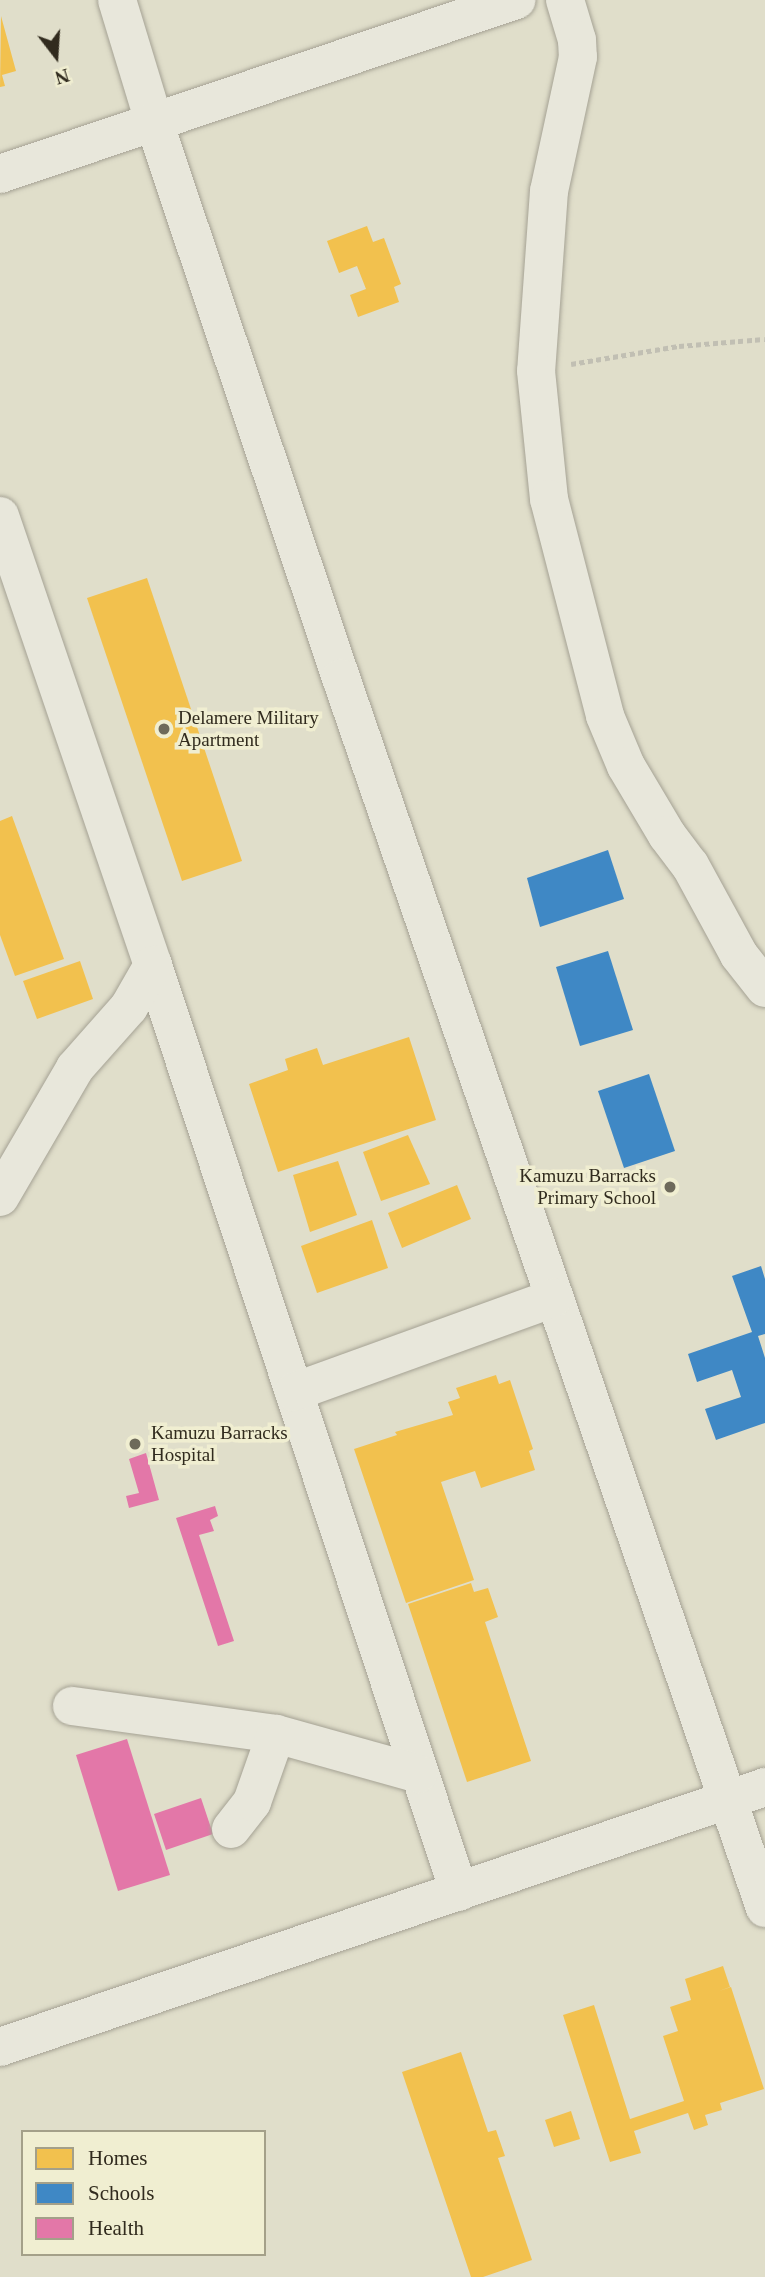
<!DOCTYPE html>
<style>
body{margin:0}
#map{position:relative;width:765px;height:2277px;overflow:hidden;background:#e0deca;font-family:Georgia,serif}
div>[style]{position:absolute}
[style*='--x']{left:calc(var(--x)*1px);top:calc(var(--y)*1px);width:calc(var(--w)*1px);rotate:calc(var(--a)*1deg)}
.homes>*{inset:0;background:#f2c14e}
.schools>*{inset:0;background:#3f88c5}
.health>*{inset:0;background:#e377a8}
.path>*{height:4.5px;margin-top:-2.25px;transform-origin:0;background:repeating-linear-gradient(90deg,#c1bfb3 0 5px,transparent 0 8.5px)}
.roads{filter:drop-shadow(0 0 2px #a5a294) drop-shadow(0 0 2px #a5a294)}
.minor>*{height:38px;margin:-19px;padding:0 19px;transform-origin:19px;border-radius:19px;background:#e8e7db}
.dots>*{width:19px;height:19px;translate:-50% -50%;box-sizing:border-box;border:4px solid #f0eed1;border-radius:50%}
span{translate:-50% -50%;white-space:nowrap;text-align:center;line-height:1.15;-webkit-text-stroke:7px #f0eed1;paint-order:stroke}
.poi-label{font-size:19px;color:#312b1e}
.left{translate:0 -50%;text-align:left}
.right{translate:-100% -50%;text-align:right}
.legend{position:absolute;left:21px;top:2130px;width:245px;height:126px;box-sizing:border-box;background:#f0eed1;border:2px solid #a4a089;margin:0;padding:9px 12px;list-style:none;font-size:21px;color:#312b1e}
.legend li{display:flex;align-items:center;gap:14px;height:35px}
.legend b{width:35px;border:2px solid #a4a089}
.north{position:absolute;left:21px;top:21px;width:70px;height:70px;-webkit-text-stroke:5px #f0eed1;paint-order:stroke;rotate:163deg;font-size:19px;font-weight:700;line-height:28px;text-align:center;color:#312b1e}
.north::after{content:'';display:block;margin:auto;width:24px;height:32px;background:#312b1e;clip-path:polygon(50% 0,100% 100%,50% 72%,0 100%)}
</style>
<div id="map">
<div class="homes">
<i style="clip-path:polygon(1px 16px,16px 71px,2px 75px,5px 86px,0 87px)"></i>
<i style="clip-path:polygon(367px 226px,373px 242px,384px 238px,401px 284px,394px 287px,399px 302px,358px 317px,350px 295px,366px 289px,357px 266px,339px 273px,327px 241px)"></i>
<i style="clip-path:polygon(147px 578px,242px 861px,182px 881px,87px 598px)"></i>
<i style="clip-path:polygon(12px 816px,64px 959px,15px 976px,0 935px,0 821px)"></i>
<i style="clip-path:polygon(80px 961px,93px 999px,37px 1019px,23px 981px)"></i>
<i style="clip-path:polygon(409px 1037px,436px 1120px,278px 1172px,249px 1084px,288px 1070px,285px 1059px,317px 1048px,323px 1065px)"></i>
<i style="clip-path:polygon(408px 1135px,430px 1184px,381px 1201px,363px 1152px)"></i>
<i style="clip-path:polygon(338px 1161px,357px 1215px,310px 1232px,293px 1175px)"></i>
<i style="clip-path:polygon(457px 1185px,471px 1219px,402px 1248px,388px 1213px)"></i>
<i style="clip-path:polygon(372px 1220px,388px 1268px,317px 1293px,301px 1246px)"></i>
<i style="clip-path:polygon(496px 1375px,499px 1384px,510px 1380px,533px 1449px,529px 1451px,535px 1470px,481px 1488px,475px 1471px,441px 1482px,474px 1580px,406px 1603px,354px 1449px,397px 1435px,395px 1432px,453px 1415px,448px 1402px,460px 1398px,456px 1388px)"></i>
<i style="clip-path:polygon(471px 1583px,474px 1592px,488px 1588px,498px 1617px,485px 1622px,531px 1761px,467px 1782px,408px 1604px)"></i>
<i style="clip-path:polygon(723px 1966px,730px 1987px,719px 1991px,731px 1987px,764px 2089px,720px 2103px,722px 2110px,705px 2115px,708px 2125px,694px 2130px,688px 2113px,634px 2131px,641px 2153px,610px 2162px,563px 2015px,594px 2005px,630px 2119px,684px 2101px,663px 2036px,678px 2031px,670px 2007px,691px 2000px,685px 1979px)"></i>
<i style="clip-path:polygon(461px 2052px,488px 2132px,496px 2130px,505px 2156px,498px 2158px,532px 2260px,483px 2277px,471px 2277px,402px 2072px)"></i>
<i style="clip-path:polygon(571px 2111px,580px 2139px,554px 2147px,545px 2120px)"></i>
</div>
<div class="schools">
<i style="clip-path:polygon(608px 850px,624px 899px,540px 927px,527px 878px)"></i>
<i style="clip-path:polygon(608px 951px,633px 1030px,580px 1046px,556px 967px)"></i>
<i style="clip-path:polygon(649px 1074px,675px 1151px,624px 1168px,598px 1091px)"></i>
<i style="clip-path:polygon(761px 1266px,765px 1279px,765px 1334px,758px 1336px,765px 1358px,765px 1423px,716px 1440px,705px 1409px,741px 1397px,732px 1370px,697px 1382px,688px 1354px,752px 1332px,732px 1276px)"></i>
</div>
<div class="health">
<i style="clip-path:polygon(146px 1453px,159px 1500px,129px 1508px,126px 1496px,139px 1493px,129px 1459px)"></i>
<i style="clip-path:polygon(215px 1506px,218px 1516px,210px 1520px,214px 1531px,199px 1535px,234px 1641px,218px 1646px,176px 1518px)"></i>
<i style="clip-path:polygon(127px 1739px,170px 1875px,118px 1891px,76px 1755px)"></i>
<i style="clip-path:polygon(201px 1798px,213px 1834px,166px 1850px,154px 1814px)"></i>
</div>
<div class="path">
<i style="--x:571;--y:364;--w:109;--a:-9.5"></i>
<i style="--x:679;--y:346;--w:86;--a:-4.7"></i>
</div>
<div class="roads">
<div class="minor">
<i style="--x:117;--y:0;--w:127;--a:73.1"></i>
<i style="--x:154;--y:122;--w:587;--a:71.41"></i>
<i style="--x:341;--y:678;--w:1301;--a:70.98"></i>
<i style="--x:565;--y:0;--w:42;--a:73.3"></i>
<i style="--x:577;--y:40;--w:17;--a:87"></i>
<i style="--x:578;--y:57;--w:137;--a:102.2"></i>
<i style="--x:549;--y:191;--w:180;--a:94.1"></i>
<i style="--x:536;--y:371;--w:129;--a:84.2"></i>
<i style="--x:549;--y:499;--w:224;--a:75.5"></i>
<i style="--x:605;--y:716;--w:54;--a:67.2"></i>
<i style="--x:626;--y:766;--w:80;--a:59.3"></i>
<i style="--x:667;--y:835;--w:38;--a:53"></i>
<i style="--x:690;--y:865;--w:102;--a:61.4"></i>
<i style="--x:739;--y:955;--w:42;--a:51.8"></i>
<i style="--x:0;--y:174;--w:545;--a:-18.63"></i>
<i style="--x:0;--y:516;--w:474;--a:71.2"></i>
<i style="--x:153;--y:965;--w:976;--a:71.73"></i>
<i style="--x:0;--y:1197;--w:149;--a:-59.8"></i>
<i style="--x:75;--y:1068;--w:81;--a:-48.5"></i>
<i style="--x:129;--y:1007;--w:48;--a:-60.3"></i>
<i style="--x:294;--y:1392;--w:276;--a:-19.9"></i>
<i style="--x:72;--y:1706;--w:206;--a:7.8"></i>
<i style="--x:276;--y:1734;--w:148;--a:15.6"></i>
<i style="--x:231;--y:1829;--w:34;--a:-52"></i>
<i style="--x:252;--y:1802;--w:72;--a:-70.6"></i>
<i style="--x:0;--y:2047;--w:808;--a:-18.77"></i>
</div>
</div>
<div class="dots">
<i style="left:164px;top:729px;background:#6e6a5a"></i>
<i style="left:670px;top:1187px;background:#6e6a5a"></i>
<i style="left:135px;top:1444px;background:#6e6a5a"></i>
</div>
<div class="poi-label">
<span class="left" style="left:178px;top:729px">Delamere Military<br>Apartment</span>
<span class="right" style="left:656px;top:1187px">Kamuzu Barracks<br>Primary School</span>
<span class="left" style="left:151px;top:1444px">Kamuzu Barracks<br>Hospital</span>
</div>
<ul class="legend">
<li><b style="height:19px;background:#f2c14e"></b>Homes</li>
<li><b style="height:19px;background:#3f88c5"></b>Schools</li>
<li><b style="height:19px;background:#e377a8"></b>Health</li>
</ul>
<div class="north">N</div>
</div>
